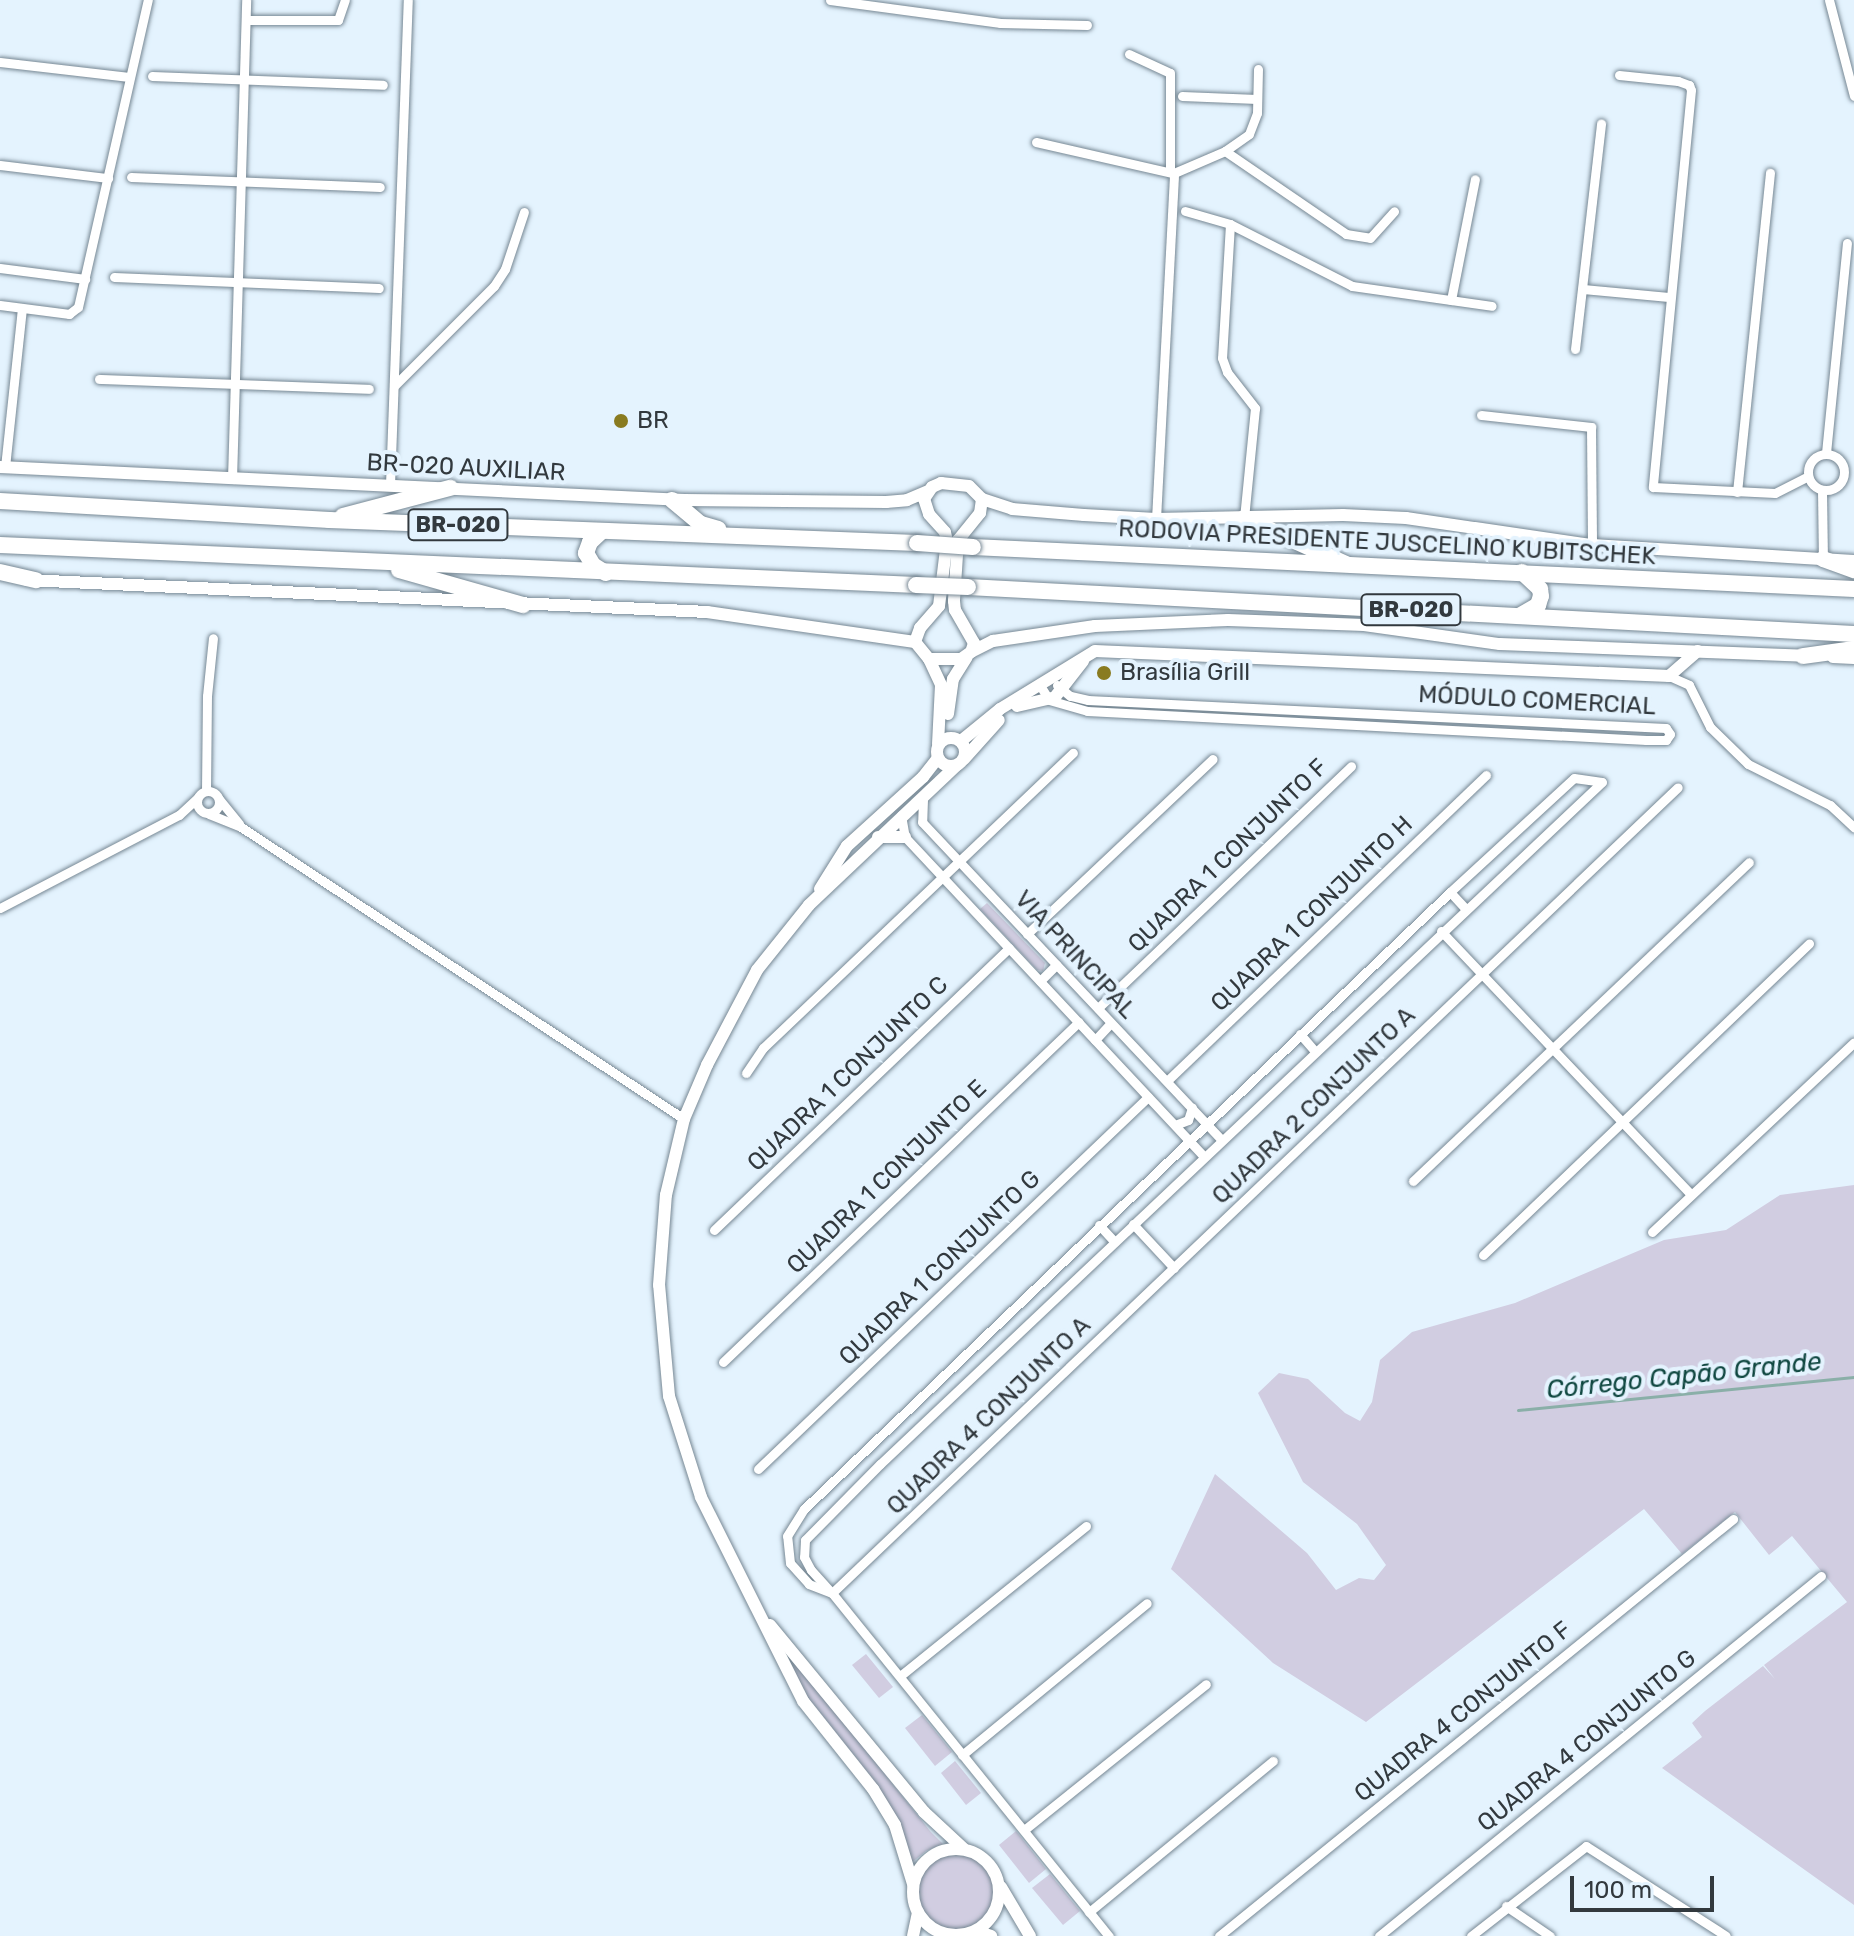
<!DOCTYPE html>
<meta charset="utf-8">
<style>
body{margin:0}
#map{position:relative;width:1854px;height:1936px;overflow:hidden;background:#e4f3fe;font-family:Rubik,sans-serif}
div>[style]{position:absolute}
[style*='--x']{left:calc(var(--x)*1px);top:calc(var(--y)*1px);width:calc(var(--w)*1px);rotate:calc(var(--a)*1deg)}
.green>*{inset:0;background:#d1cde1}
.round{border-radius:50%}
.stream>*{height:3px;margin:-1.5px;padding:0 1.5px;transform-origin:1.5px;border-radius:1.5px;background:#8aafa8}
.roads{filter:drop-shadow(0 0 2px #768793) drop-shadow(0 0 2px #768793)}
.street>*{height:9px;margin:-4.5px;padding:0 4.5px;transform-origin:4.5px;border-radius:4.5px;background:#fff}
.street>.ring{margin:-4.5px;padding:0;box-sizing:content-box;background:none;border:9px solid #fff;border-radius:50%}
.secondary>*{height:12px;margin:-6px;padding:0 6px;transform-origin:6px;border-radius:6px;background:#fff}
.secondary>.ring{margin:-6px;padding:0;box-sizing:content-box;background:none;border:12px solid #fff;border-radius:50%}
.highway>*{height:16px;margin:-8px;padding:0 8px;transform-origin:8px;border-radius:8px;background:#fff}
.bridges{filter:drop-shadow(0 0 2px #768793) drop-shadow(0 0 2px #768793)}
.highway-bridge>*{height:16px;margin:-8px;padding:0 8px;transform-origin:8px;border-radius:8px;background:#fff}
.dots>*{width:22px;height:22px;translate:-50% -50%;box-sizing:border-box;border:4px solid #e4f3fe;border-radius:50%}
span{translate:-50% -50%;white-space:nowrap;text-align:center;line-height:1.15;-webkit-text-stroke:8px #e4f3fe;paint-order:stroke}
.shield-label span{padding:2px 6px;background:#e4f3fe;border:2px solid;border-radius:6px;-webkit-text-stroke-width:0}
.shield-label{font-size:22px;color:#32393e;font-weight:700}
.poi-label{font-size:24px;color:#32393e}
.left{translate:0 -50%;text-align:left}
.street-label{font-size:24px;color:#32393e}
.water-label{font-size:26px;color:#0f4740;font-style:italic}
.scale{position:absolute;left:1570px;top:1876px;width:144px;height:36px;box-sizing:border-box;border:4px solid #32393e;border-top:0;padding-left:10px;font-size:24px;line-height:28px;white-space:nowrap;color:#32393e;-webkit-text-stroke:6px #e4f3fe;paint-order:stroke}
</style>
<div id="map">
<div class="green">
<i style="clip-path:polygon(987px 903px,1045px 963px,1043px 971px,1037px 970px,980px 909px)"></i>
<i style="clip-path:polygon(1854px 1185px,1854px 1905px,1662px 1768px,1702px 1737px,1692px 1723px,1705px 1711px,1763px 1666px,1775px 1679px,1764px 1665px,1847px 1602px,1792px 1536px,1769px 1555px,1735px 1512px,1682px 1554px,1644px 1509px,1366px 1722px,1273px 1663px,1171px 1569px,1215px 1474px,1307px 1553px,1336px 1590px,1359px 1578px,1374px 1580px,1386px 1565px,1357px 1524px,1303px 1482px,1258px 1393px,1279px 1373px,1308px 1379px,1345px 1413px,1360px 1421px,1372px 1402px,1380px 1360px,1412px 1332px,1515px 1303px,1664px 1240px,1726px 1230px,1780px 1195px)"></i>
<i style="clip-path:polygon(771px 1631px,930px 1831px,943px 1844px,926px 1851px,910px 1864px,905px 1841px,809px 1705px)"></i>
<i style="clip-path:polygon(866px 1654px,893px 1687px,879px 1698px,852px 1665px)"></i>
<i style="clip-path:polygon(922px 1715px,952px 1752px,935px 1766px,905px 1728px)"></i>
<i style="clip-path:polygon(955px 1761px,981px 1793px,966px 1805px,941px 1773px)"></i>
<i style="clip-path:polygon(1016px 1831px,1046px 1869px,1029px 1883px,999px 1845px)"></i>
<i class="round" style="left:916px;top:1852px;width:80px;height:80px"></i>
<i style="clip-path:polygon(1050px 1874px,1080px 1911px,1063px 1925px,1032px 1888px)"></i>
</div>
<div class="stream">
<i style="--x:1518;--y:1410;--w:338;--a:-5.6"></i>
</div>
<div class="roads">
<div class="street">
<i style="--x:830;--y:0;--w:172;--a:7.7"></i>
<i style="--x:1000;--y:23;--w:87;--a:1.3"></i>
<i style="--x:1829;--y:0;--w:99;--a:75.4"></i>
<i style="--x:246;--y:20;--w:92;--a:0"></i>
<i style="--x:338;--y:20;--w:21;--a:-71"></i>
<i style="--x:1129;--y:54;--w:45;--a:24.9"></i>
<i style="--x:1170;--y:73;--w:99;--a:90"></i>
<i style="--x:0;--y:62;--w:130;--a:6.6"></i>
<i style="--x:1619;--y:75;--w:59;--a:5.8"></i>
<i style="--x:1678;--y:81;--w:12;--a:20"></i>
<i style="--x:1689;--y:85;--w:5;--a:68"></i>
<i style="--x:1691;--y:90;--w:399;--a:95.5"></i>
<i style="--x:1653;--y:487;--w:122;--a:2.8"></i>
<i style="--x:1775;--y:493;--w:37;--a:-27"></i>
<i style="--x:152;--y:76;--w:231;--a:2.2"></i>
<i style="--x:1182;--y:96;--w:75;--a:2.3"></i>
<i style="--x:1036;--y:142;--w:140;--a:12.8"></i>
<i style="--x:1225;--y:151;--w:147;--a:34.4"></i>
<i style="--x:1346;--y:234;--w:24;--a:9"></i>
<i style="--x:1370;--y:238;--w:36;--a:-48"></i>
<i style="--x:0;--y:165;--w:109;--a:6.9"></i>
<i style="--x:131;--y:177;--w:249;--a:2.3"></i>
<i style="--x:1185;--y:211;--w:47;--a:16.1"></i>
<i style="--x:1230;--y:224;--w:137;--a:26.9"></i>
<i style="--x:1352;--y:286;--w:141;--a:8.1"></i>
<i style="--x:1230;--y:224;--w:134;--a:93.4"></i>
<i style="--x:1222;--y:358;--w:15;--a:70"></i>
<i style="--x:1227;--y:372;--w:46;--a:52.1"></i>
<i style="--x:1255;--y:408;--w:111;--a:95.7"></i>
<i style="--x:0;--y:268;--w:86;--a:7.4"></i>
<i style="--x:114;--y:277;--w:265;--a:2.4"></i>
<i style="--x:1583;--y:289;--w:86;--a:5.3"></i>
<i style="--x:1451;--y:300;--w:123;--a:-78.8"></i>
<i style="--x:0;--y:305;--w:70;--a:7.4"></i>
<i style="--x:69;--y:314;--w:11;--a:-38"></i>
<i style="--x:78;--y:307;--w:315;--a:-77.2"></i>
<i style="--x:1575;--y:349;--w:227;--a:-83.4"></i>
<i style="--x:99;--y:379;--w:270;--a:2.1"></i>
<i style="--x:394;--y:386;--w:141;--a:-45"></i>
<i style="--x:494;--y:286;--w:20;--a:-57"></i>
<i style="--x:505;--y:269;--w:60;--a:-71.6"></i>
<i style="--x:1481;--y:415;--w:111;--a:6.2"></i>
<i style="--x:1591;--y:427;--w:118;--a:89.5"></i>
<i style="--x:1826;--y:453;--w:211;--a:-84.3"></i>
<i class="ring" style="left:1808px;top:454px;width:27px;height:27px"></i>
<i style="--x:5;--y:467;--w:159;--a:-83.9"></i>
<i style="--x:232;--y:479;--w:479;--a:-88.3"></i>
<i style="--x:390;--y:485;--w:485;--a:-87.9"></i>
<i style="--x:1822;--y:490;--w:69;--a:89.2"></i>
<i style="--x:1737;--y:492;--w:321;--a:-84.1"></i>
<i style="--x:1156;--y:519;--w:346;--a:-87"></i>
<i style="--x:1174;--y:173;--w:56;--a:-23.3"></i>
<i style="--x:1225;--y:151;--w:29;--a:-35"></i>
<i style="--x:1249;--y:134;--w:22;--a:-69"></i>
<i style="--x:1257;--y:113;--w:44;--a:-88.7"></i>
<i style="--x:1669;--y:676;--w:22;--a:24"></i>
<i style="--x:1689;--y:685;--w:47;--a:63.4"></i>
<i style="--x:1710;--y:727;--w:53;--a:44.2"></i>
<i style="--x:1748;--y:764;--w:92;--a:26.6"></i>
<i style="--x:1830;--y:805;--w:33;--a:43"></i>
<i style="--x:1041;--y:687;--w:15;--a:58"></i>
<i style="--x:1049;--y:700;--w:40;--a:16"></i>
<i style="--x:1087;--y:711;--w:560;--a:2.97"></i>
<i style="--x:1646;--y:740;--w:20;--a:0"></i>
<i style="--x:1666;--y:740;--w:7;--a:-56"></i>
<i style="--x:1670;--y:734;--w:7;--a:-124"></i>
<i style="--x:1666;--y:728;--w:579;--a:-177.23"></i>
<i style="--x:1088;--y:700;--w:18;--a:-167"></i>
<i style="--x:1070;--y:696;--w:17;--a:-140"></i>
<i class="ring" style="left:197px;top:791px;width:13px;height:13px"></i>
<i style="--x:206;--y:791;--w:95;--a:-89.4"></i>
<i style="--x:207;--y:696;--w:58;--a:-84.1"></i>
<i style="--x:219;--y:799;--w:32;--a:51"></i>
<i style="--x:923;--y:799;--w:23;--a:92"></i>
<i style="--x:922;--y:822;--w:437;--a:46.7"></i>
<i style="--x:209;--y:814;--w:35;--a:22"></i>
<i style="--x:241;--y:827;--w:531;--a:33.39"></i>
<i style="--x:901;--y:815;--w:22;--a:80"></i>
<i style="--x:905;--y:837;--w:437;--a:46.9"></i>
<i style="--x:1450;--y:892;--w:22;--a:47"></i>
<i style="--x:0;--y:908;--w:202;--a:-27.5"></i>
<i style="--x:179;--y:815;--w:25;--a:-43"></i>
<i style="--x:1441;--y:931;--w:363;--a:46.5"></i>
<i style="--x:1027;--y:934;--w:255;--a:-43.3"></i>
<i style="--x:1040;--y:981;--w:23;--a:-45"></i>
<i style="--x:1098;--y:1008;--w:350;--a:-43.7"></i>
<i style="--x:1300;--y:1034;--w:23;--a:49"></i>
<i style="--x:1095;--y:1040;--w:23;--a:-47"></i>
<i style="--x:746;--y:1073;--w:30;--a:-56"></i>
<i style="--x:763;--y:1048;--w:428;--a:-43.6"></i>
<i style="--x:1167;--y:1081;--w:442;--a:-43.8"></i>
<i style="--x:1175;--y:1125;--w:14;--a:-21"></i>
<i style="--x:1188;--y:1120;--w:13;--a:-72"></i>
<i style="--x:1413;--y:1181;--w:463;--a:-43.5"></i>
<i style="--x:1133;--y:1224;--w:60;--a:47"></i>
<i style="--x:1099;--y:1225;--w:23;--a:47"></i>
<i style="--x:714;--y:1230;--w:408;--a:-43.7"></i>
<i style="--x:1652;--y:1232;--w:277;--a:-43.2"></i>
<i style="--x:1483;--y:1255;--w:451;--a:-43.7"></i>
<i style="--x:723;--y:1362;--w:492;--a:-43.7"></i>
<i style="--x:758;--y:1469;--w:539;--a:-43.65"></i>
<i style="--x:832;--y:1593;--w:25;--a:-159"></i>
<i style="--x:809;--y:1584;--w:28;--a:-132"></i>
<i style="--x:790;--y:1563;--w:27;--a:-96"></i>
<i style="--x:787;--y:1536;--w:32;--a:-58"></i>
<i style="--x:804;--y:1509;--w:893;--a:-43.68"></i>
<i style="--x:1450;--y:892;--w:168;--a:-42.6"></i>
<i style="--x:1574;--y:778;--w:28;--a:8"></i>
<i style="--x:1602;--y:782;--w:993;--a:136.63"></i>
<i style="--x:880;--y:1464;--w:107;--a:134.6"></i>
<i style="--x:805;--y:1540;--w:17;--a:93"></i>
<i style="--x:804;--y:1557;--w:15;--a:62"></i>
<i style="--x:811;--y:1570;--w:31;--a:48"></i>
<i style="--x:832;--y:1593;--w:441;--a:51.1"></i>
<i style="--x:832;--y:1593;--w:1168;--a:-43.61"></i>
<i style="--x:900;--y:1676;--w:239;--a:-38.9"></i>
<i style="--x:962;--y:1755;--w:239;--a:-39.4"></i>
<i style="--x:1024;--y:1830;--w:233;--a:-38.7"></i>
<i style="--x:1506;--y:1906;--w:53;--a:34.3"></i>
<i style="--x:1089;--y:1912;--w:238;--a:-39.4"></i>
<i style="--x:1219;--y:1936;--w:662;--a:-39.05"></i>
<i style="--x:1379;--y:1936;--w:570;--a:-39.16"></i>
<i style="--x:1471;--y:1936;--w:146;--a:-38"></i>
<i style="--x:1586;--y:1846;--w:166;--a:32.7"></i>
</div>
<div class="secondary">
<i style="--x:0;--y:467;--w:685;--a:2.76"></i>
<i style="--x:684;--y:500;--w:202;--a:0.6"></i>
<i style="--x:886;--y:502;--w:21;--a:-5"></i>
<i style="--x:907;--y:500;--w:23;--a:-23"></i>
<i style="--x:982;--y:499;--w:14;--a:98"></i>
<i style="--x:980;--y:513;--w:35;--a:129"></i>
<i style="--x:958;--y:540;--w:61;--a:93.8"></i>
<i style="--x:954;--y:601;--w:9;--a:84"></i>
<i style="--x:955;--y:610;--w:38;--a:60"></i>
<i style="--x:974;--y:643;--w:9;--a:108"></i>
<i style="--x:971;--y:652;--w:12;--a:145"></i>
<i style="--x:961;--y:659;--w:32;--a:180"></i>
<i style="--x:929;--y:659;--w:22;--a:-129"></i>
<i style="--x:915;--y:642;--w:15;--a:-70"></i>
<i style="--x:920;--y:628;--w:29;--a:-49"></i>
<i style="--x:939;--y:606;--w:65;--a:-83"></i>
<i style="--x:947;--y:541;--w:9;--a:-103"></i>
<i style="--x:945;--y:532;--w:24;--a:-132"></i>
<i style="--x:929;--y:514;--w:16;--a:-108"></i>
<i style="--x:924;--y:499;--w:14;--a:-56"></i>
<i style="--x:932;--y:487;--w:10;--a:-24"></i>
<i style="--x:941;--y:483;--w:28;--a:6"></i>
<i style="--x:969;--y:486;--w:18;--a:45"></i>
<i style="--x:982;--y:499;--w:32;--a:18"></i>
<i style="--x:1012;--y:509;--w:72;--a:4.8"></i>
<i style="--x:1084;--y:515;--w:72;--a:3.2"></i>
<i style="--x:1156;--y:519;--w:187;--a:-1.2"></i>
<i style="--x:1343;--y:515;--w:63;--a:2.7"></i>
<i style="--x:1406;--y:518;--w:188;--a:8.3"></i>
<i style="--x:1592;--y:545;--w:262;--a:3.5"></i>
<i style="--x:27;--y:580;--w:681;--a:2.69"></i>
<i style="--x:707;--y:612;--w:210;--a:8.2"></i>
<i style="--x:971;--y:652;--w:25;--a:-27"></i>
<i style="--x:993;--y:641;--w:103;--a:-8.4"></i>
<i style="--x:1095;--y:626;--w:133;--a:-2.6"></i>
<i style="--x:1228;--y:620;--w:136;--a:2.1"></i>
<i style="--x:1364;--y:625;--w:137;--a:8"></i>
<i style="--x:1500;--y:644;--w:311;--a:2.2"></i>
<i style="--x:1833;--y:657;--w:21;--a:3"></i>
<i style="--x:929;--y:659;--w:29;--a:65"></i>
<i style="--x:941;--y:685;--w:59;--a:92.9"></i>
<i style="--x:1017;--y:706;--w:39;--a:-13"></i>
<i style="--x:1055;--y:697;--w:46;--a:-52.1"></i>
<i style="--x:948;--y:714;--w:35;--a:-82"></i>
<i style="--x:953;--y:679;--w:26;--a:-58"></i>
<i class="ring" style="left:937px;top:738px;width:16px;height:16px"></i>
<i style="--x:961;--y:741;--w:50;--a:-39.4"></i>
<i style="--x:1000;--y:709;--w:111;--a:-31.4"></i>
<i style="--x:1095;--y:651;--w:575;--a:2.49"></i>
<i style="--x:1669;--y:676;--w:38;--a:-41"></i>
<i style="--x:964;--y:759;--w:52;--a:-48.1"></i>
<i style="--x:878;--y:837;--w:27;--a:0"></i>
<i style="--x:820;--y:889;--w:51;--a:-57.9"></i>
<i style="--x:847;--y:846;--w:103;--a:-42.2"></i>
<i style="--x:923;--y:777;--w:24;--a:-52"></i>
<i style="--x:770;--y:1625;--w:242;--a:50.5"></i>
<i style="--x:924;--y:1812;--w:54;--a:42.8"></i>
<i class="ring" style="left:913px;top:1849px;width:74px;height:74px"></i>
<i style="--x:913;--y:1884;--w:62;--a:-107"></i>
<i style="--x:895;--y:1825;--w:42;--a:-121.4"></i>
<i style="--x:873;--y:1789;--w:112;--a:-128.5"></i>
<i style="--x:803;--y:1701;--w:228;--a:-116.6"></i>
<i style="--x:701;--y:1497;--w:106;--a:-107.6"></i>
<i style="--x:669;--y:1396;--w:111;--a:-95.1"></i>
<i style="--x:659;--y:1285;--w:90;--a:-85.6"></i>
<i style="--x:666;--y:1195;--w:78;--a:-76.7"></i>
<i style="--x:684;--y:1119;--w:59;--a:-66.9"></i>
<i style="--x:707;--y:1065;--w:107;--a:-62.2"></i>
<i style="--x:757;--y:970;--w:83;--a:-51.3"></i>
<i style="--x:809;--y:905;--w:204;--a:-43.4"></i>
<i style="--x:1001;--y:1887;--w:57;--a:59.4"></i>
<i style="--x:976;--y:1931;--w:16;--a:18"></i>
<i style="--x:913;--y:1936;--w:24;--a:-78"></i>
</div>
<div class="highway">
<i style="--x:672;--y:500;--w:38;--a:40"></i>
<i style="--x:701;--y:524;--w:18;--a:16"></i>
<i style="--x:0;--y:501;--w:330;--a:3.3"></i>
<i style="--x:329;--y:520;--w:588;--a:2.24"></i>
<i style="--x:343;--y:516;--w:111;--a:-14.7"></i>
<i style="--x:1244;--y:518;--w:112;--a:24.3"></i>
<i style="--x:602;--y:531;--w:16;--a:137"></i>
<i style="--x:590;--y:542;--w:12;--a:110"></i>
<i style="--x:586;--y:553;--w:14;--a:60"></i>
<i style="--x:593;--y:565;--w:15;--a:32"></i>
<i style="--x:0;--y:545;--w:917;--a:2.5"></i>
<i style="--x:973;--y:547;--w:882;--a:2.73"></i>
<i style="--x:1823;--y:559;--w:33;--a:20"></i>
<i style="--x:399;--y:570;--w:129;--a:15.8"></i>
<i style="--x:0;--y:572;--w:37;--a:13"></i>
<i style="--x:968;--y:587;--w:887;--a:3.04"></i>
<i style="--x:1521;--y:615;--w:20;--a:-30"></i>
<i style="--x:1538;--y:605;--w:9;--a:-72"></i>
<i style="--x:1541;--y:596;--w:7;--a:-98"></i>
<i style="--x:1540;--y:589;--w:25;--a:-137"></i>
<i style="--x:1803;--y:656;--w:51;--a:-7.8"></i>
</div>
</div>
<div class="bridges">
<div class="highway-bridge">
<i style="--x:917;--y:543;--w:56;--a:4.1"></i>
<i style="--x:916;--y:585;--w:52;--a:2.2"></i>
</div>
</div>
<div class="dots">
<i style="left:621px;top:421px;background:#897b20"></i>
<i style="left:1104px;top:673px;background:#897b20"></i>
</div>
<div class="shield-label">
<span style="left:458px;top:525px">BR-020</span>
<span style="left:1411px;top:610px">BR-020</span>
</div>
<div class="poi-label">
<span class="left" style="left:637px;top:421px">BR</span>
<span class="left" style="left:1120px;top:673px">Brasília Grill</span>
</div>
<div class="street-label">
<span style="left:466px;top:468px;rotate:3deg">BR-020 AUXILIAR</span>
<span style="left:1387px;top:543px;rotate:3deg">RODOVIA PRESIDENTE JUSCELINO KUBITSCHEK</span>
<span style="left:1537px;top:701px;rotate:3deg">MÓDULO COMERCIAL</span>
<span style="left:1228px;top:856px;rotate:-44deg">QUADRA 1 CONJUNTO F</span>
<span style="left:1312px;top:914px;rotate:-44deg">QUADRA 1 CONJUNTO H</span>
<span style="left:1075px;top:955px;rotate:47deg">VIA PRINCIPAL</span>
<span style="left:848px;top:1074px;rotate:-44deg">QUADRA 1 CONJUNTO C</span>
<span style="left:1314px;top:1106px;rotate:-44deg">QUADRA 2 CONJUNTO A</span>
<span style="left:887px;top:1177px;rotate:-44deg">QUADRA 1 CONJUNTO E</span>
<span style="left:940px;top:1268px;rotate:-44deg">QUADRA 1 CONJUNTO G</span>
<span style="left:989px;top:1416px;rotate:-44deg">QUADRA 4 CONJUNTO A</span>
<span style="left:1463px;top:1712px;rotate:-39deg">QUADRA 4 CONJUNTO F</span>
<span style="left:1587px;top:1741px;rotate:-39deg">QUADRA 4 CONJUNTO G</span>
</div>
<div class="water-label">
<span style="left:1684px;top:1376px;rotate:-6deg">Córrego Capão Grande</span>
</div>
<div class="scale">100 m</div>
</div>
